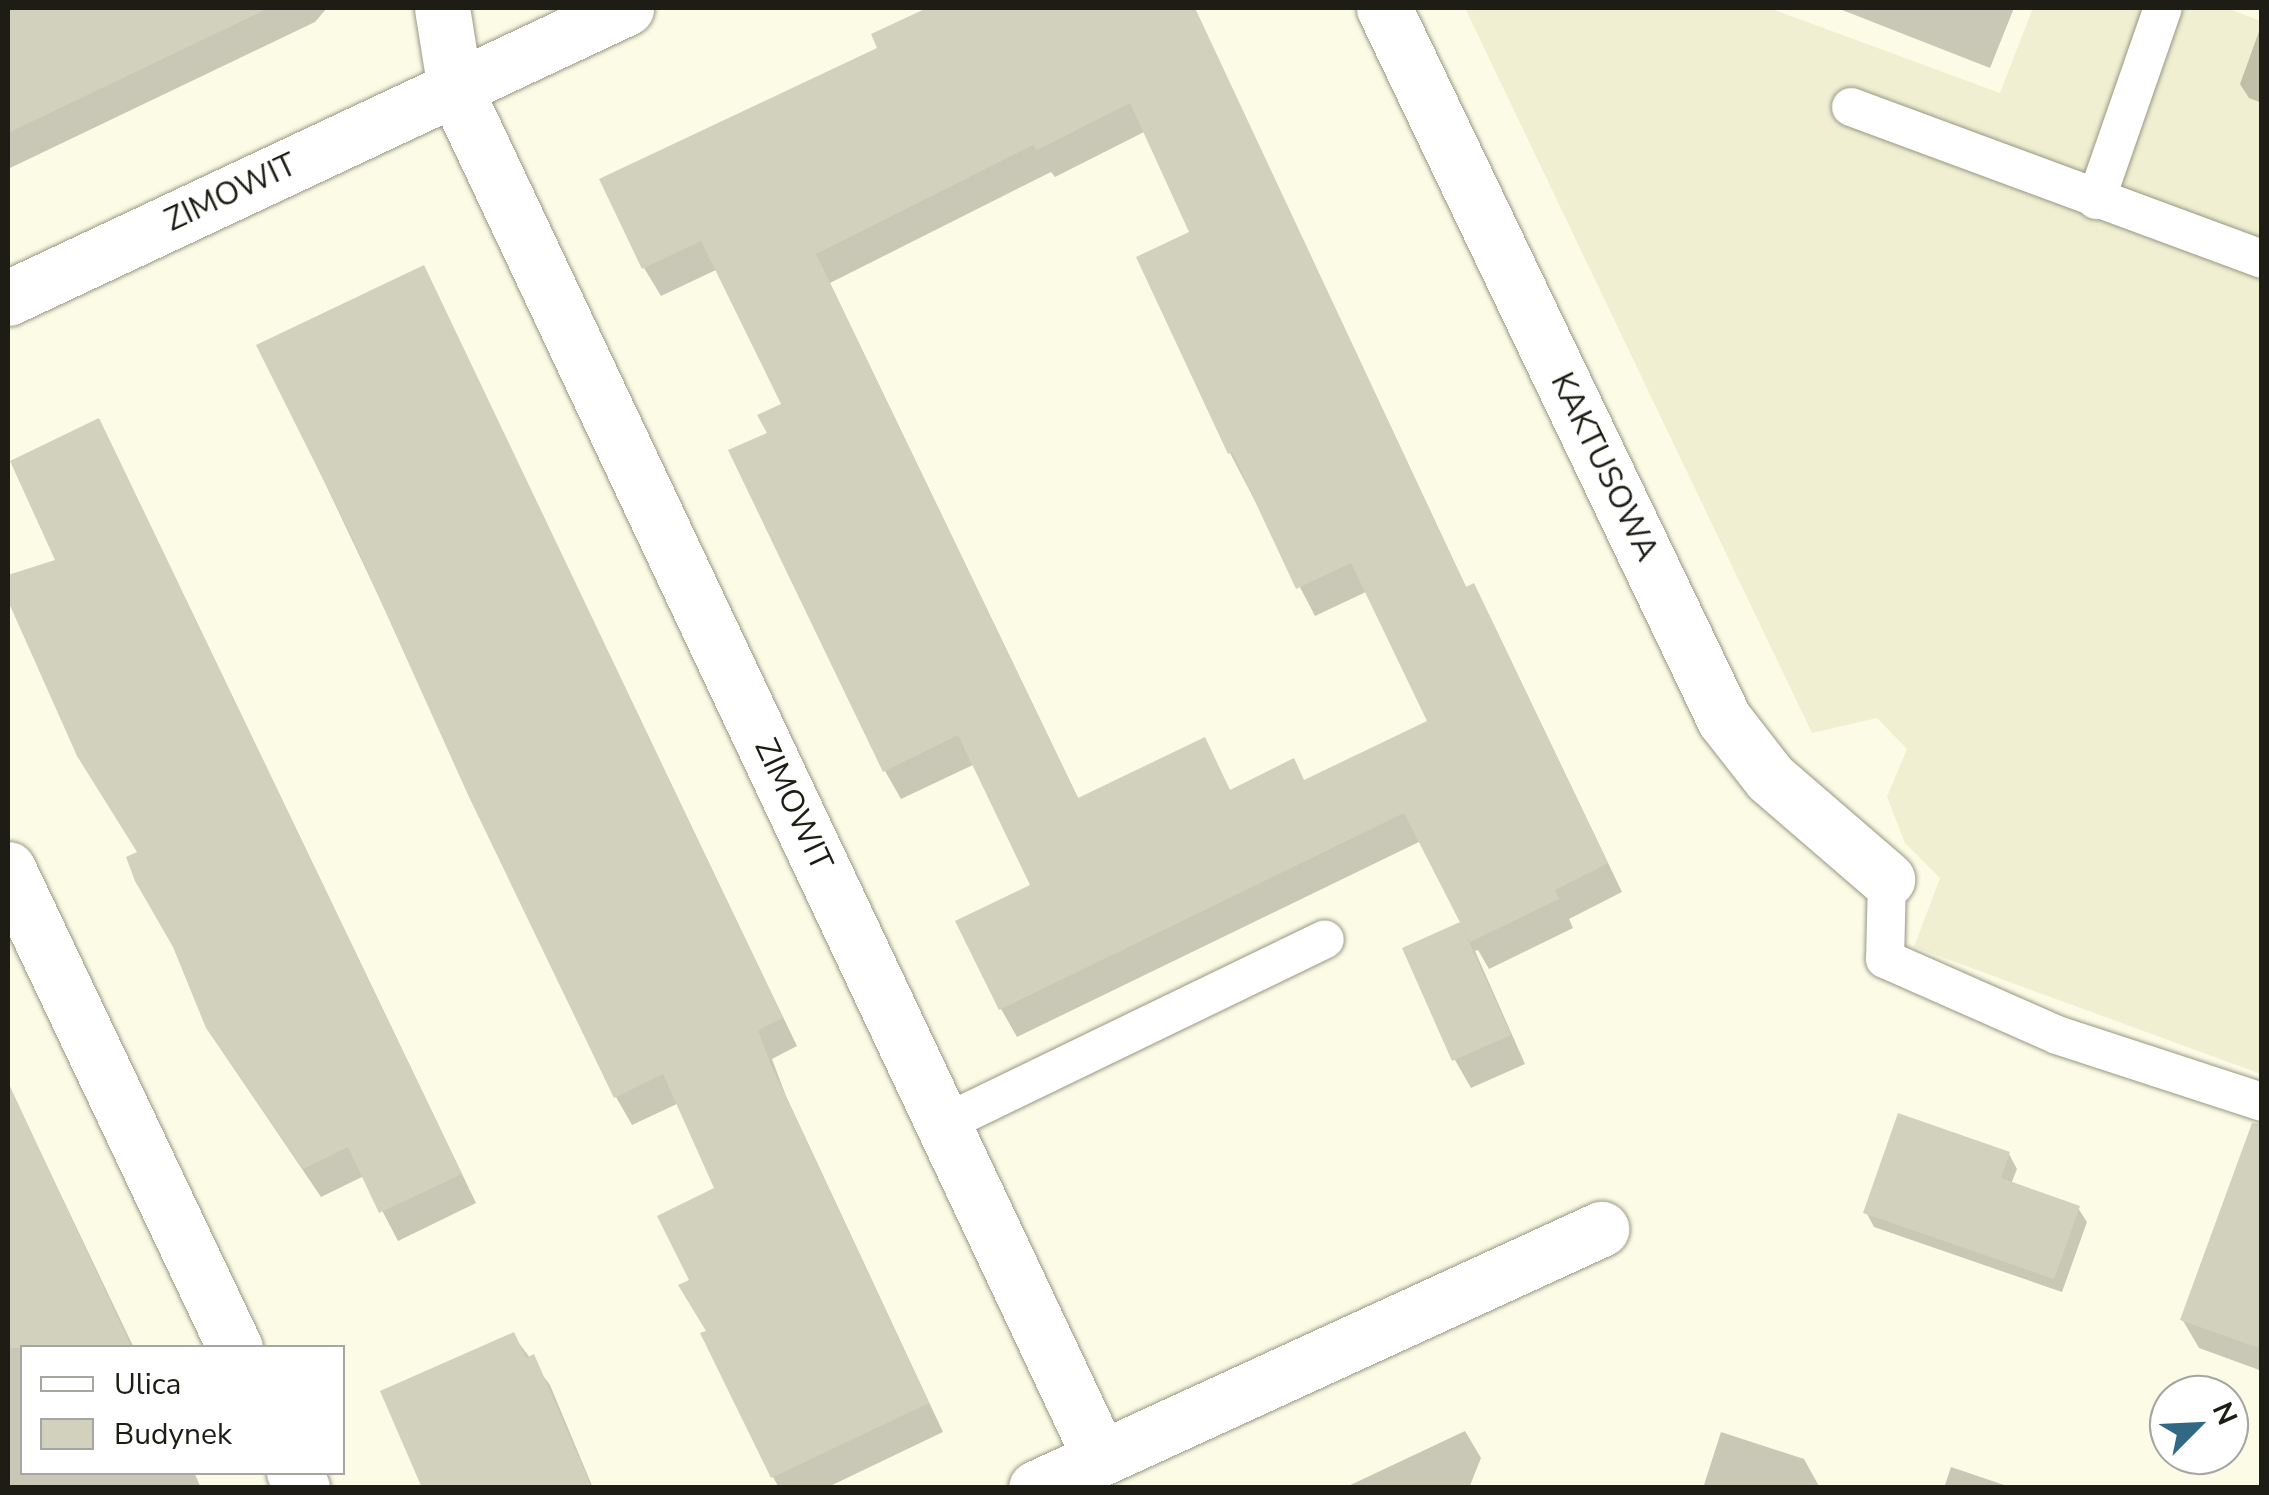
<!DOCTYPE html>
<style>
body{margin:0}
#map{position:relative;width:2269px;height:1495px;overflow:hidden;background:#fcfbe5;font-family:"Nunito Sans",sans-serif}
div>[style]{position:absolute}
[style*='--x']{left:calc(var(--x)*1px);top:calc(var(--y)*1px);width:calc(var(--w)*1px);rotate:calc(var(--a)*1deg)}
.built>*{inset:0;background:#f0efd2}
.shadow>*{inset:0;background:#0003}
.building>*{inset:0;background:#d2d1bd}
.roads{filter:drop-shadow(0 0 2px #979783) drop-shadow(0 0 2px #979783)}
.lane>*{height:38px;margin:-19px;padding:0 19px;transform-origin:19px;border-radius:19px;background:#fff}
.street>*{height:55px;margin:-27.5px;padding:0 27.5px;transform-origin:27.5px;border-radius:27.5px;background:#fff}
span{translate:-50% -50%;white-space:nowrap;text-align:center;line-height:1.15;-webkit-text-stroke:10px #fff;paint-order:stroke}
.street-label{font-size:32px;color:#1d1d15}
.frame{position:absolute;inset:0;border:10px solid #1d1d15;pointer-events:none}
.legend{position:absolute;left:20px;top:1345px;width:325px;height:130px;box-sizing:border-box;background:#fff;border:2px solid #a5a5a1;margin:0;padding:12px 18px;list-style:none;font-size:30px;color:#1d1d15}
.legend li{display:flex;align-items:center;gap:20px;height:50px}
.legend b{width:50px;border:2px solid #a5a5a1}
.north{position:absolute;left:2149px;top:1375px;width:100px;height:100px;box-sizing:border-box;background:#fff;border:2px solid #a5a5a1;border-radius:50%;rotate:66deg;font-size:28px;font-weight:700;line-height:40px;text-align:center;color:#1d1d15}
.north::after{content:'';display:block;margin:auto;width:35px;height:45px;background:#316883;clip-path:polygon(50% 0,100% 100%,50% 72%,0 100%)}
</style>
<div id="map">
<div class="built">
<i style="clip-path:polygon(1465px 8px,1769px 8px,2000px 93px,2033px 8px,2226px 8px,2261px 21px,2261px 1074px,1914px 947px,1940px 878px,1905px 843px,1887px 797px,1907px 749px,1877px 718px,1812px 733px)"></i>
</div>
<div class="shadow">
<i style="clip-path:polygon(8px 8px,327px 8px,315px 22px,8px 169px)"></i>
<i style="clip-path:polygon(evenodd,933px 8px,1194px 8px,1467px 589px,1489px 615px,1622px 892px,1569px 919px,1573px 928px,1489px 969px,1478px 950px,1475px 951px,1525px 1064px,1471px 1088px,1455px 1060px,1405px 949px,1464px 923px,1421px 841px,1017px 1037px,1001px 1009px,958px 922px,1033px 886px,975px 764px,901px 799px,885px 771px,770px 434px,784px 405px,718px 269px,661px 296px,644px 268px,881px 49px,874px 35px,933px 8px,1146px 131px,1192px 233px,1230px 453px,1315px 616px,1368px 591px,1430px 722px,1305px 782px,1231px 792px,1204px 740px,1079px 800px,830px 283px,1051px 172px,1055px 177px,1146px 131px)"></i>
<i style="clip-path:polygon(1837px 8px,2014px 8px,1990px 68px)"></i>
<i style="clip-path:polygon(2261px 26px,2262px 27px,2262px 103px,2249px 98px,2240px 84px)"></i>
<i style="clip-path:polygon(423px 268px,797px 1046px,772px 1059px,786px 1096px,943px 1432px,826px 1488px,779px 1488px,773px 1477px,704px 1334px,708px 1332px,693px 1281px,717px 1189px,679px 1103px,632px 1125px,616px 1097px,260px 346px)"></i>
<i style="clip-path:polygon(114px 450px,476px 1203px,398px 1241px,364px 1176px,321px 1197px,226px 1057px,208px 1027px,139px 853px,79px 755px,8px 594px,8px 578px,58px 561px)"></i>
<i style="clip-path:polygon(8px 1084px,134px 1348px,22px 1348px,22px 1472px,194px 1472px,201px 1488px,8px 1488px)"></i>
<i style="clip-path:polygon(2009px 1154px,2017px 1169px,2011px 1184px,2078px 1208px,2087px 1222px,2062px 1292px,1874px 1227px,1866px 1212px)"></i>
<i style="clip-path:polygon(2262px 1229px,2262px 1371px,2199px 1348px,2182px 1319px)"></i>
<i style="clip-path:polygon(513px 1335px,550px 1385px,593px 1488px,425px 1488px)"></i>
<i style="clip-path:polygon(1465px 1431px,1481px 1458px,1469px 1488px,1344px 1488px)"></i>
<i style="clip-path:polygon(1721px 1432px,1804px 1459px,1820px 1488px,1703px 1488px)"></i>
<i style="clip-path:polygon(1951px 1467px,2013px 1488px,1944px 1488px)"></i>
</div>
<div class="building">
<i style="clip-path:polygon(8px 8px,269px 8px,8px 133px)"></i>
<i style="clip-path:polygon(evenodd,927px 8px,1195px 8px,1466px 587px,1474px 583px,1608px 863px,1555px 890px,1559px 899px,1470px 942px,1404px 813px,999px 1010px,955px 921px,1030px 885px,958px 735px,883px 772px,728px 450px,767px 433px,757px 415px,781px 404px,701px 241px,642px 269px,599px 179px,877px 48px,871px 34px,927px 8px,1130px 103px,1189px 232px,1136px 257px,1228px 454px,1232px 452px,1296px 589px,1351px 563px,1427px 721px,1304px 780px,1294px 758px,1230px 790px,1205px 737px,1078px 798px,816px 254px,1033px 145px,1037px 150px,1130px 103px)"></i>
<i style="clip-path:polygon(424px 265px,783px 1018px,758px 1030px,771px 1065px,929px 1403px,771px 1478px,700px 1333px,706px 1331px,678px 1285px,689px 1280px,657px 1216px,714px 1188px,663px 1074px,614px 1098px,469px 797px,350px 533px,256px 345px)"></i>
<i style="clip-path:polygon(99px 418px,462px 1174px,379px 1213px,348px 1147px,303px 1169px,206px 1028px,173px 947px,135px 881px,126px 857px,137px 852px,77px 756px,8px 601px,8px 575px,55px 560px,10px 461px)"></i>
<i style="clip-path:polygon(1460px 922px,1511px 1035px,1452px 1061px,1402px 948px)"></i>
<i style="clip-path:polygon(8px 1082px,75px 1226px,132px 1348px,8px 1348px)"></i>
<i style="clip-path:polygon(1898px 1113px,2010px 1152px,2001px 1178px,2080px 1206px,2054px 1279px,1863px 1213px)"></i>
<i style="clip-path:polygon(2252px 1123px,2262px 1124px,2262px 1349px,2180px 1320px)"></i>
<i style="clip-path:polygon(514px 1332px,526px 1358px,534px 1354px,592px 1488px,422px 1488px,380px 1391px)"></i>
</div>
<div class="roads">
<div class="lane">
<i style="--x:1851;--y:107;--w:438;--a:20.3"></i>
<i style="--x:2096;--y:200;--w:203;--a:-70.8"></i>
<i style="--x:1887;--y:879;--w:80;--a:91.4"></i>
<i style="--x:1885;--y:959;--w:188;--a:23.8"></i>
<i style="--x:2057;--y:1035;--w:216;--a:18.1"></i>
<i style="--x:943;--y:1124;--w:424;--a:-25.8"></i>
</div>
<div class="street">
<i style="--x:442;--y:8;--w:82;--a:80.9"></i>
<i style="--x:455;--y:89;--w:1512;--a:64.76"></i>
<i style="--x:1384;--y:8;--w:788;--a:64.44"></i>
<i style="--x:1724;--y:719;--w:75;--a:52.1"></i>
<i style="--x:1770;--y:778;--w:155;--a:40.8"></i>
<i style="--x:8;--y:298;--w:683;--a:-25.14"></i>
<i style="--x:8;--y:869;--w:530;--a:64.64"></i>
<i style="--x:294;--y:1472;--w:18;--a:63"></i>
<i style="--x:1036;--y:1488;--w:622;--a:-24.63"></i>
</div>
</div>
<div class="street-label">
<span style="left:231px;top:193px;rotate:-25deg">ZIMOWIT</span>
<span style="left:1604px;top:467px;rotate:64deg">KAKTUSOWA</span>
<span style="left:793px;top:805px;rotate:65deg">ZIMOWIT</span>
</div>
<div class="frame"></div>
<ul class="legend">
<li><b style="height:12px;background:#fff"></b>Ulica</li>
<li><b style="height:28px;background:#d2d1bd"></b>Budynek</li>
</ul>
<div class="north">N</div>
</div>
